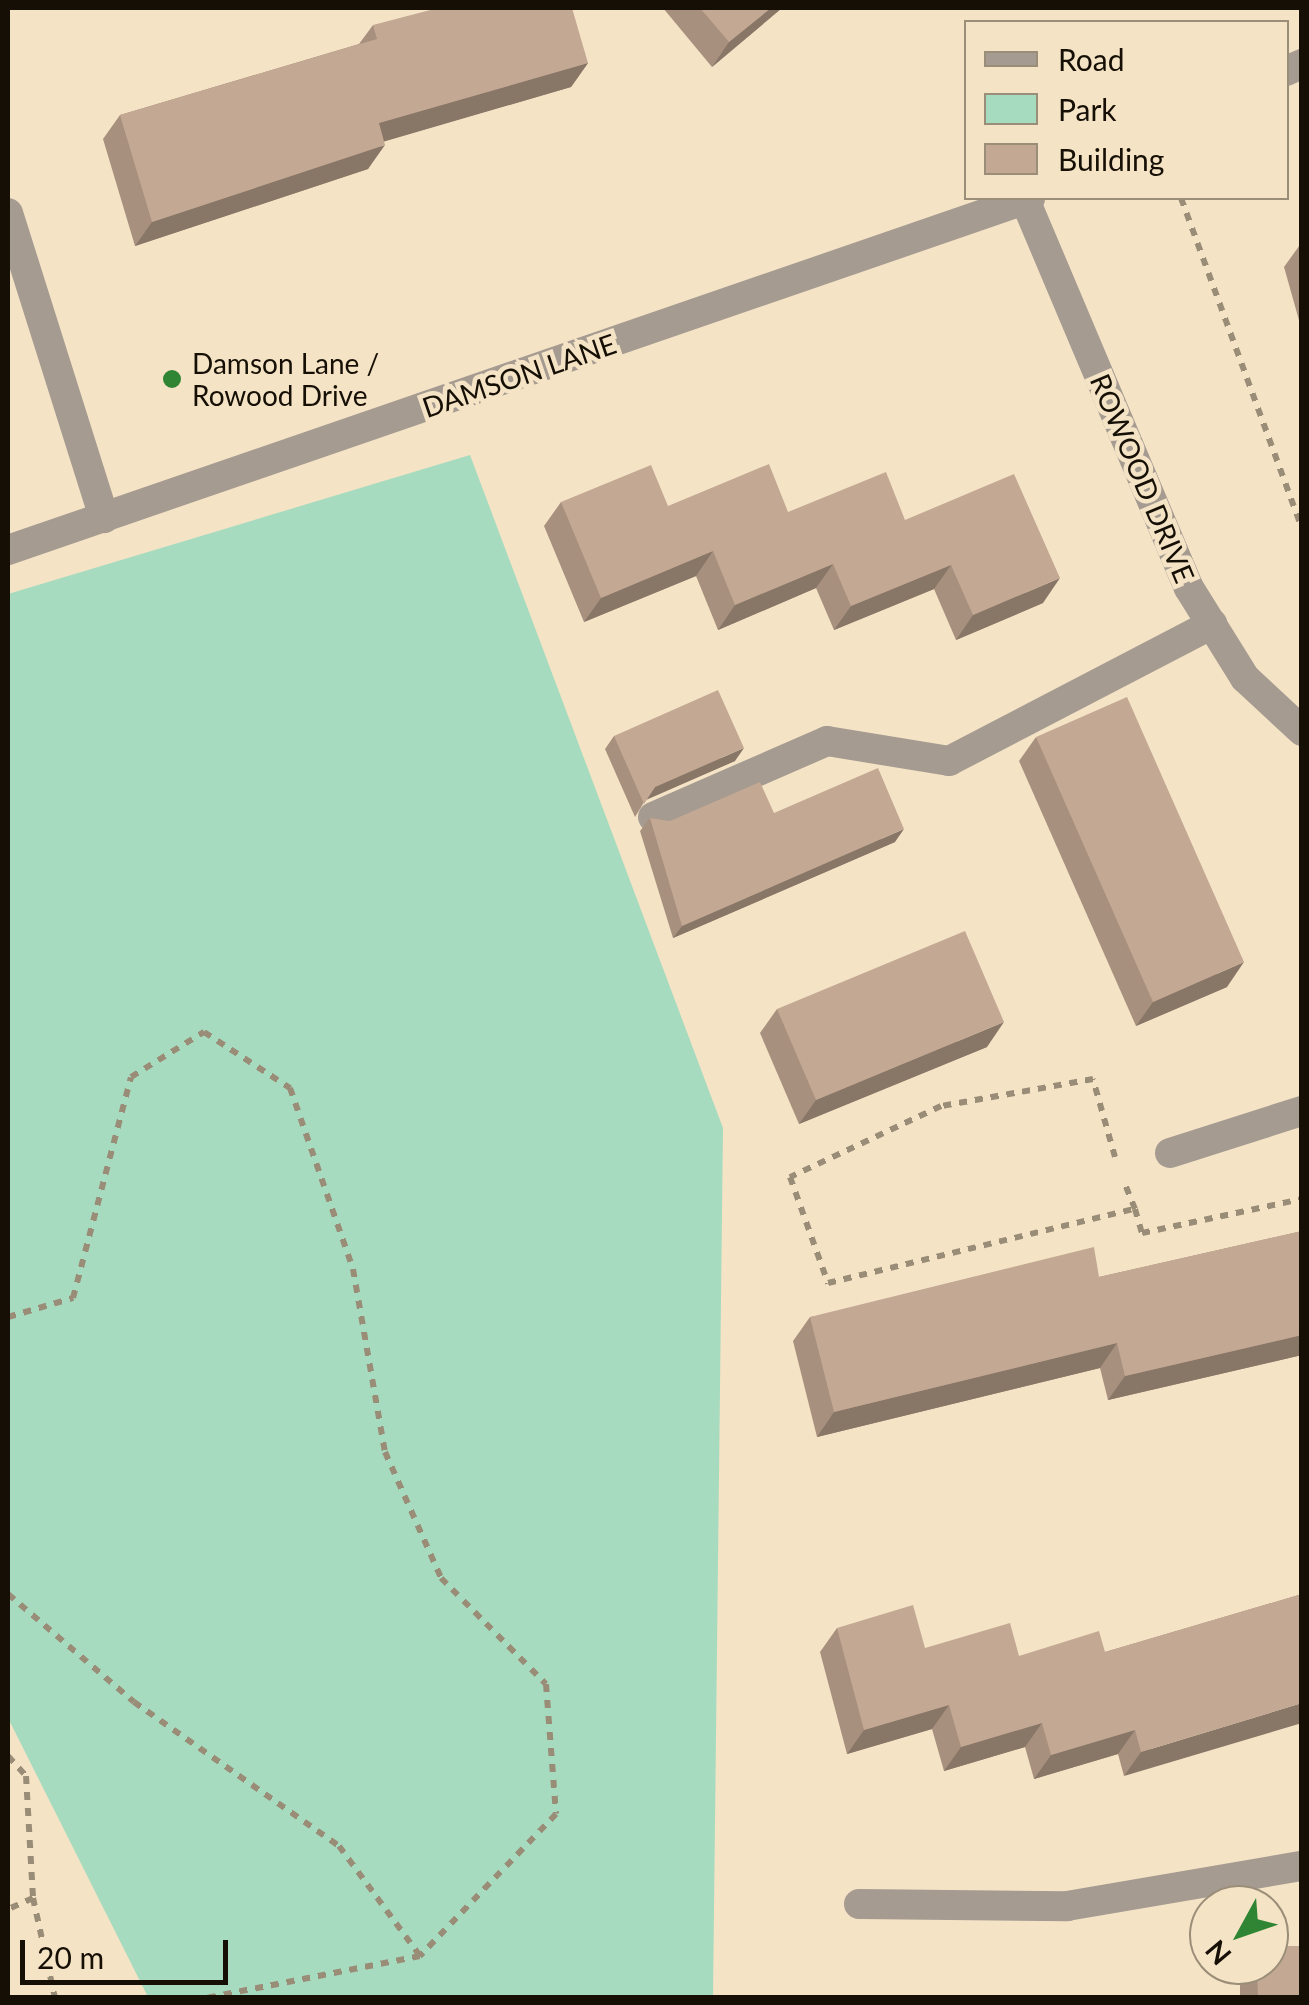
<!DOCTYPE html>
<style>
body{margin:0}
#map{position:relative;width:1309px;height:2005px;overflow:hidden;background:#f5e3c6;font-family:Lato,sans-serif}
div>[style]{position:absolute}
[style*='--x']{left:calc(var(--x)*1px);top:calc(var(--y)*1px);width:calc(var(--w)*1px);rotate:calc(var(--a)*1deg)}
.green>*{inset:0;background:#a7dbbf}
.path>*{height:6px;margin-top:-3px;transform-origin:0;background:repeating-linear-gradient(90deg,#9a8d77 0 8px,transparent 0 16px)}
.minor>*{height:30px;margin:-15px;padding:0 15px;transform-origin:15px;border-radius:15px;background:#a59b91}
.wall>*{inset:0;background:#a8907e}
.shaded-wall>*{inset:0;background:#887667}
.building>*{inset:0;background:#c3a893}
.dots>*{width:28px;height:28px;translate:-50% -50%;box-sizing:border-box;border:5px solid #f5e3c6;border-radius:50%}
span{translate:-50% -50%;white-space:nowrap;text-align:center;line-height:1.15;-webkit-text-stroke:9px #f5e3c6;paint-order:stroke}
.poi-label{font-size:28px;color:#150f05}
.left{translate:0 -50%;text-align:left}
.street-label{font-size:28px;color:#150f05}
.frame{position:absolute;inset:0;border:10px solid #150f05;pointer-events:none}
.legend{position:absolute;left:964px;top:20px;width:325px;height:180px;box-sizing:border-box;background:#f5e3c6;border:2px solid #9b8e79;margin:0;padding:12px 18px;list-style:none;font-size:30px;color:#150f05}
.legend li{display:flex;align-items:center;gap:20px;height:50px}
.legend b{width:50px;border:2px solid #9b8e79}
.north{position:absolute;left:1189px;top:1885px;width:100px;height:100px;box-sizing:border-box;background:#f5e3c6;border:2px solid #9b8e79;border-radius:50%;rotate:230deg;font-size:28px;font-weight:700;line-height:40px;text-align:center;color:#150f05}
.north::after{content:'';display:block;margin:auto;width:35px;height:45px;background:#2f8534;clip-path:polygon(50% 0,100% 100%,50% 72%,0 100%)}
.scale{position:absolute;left:20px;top:1940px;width:208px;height:45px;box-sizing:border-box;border:5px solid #150f05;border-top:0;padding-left:12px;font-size:30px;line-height:35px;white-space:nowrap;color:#150f05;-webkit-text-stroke:8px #f5e3c6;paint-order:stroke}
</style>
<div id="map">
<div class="green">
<i style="clip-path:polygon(470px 455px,723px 1128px,713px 1997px,148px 1997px,8px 1718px,8px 594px)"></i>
</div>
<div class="path">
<i style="--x:1181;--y:198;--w:352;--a:69.9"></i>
<i style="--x:1115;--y:1157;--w:81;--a:-105.8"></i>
<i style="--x:1093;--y:1079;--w:154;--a:169.9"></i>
<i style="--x:941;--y:1106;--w:167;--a:154.8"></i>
<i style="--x:790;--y:1177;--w:113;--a:70.3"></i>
<i style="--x:828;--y:1283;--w:316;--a:-13.6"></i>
<i style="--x:1135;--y:1209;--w:27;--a:-112"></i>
<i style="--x:1135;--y:1209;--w:25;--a:74"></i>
<i style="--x:1142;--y:1233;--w:164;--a:-12"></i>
<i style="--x:8;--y:1317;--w:68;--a:-16.3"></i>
<i style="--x:73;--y:1298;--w:228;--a:-75.3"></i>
<i style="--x:131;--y:1077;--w:86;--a:-31.7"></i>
<i style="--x:204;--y:1032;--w:103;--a:33.1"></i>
<i style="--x:290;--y:1088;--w:192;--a:70.8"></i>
<i style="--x:353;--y:1269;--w:186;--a:80.1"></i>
<i style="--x:385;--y:1452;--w:138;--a:66"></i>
<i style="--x:441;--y:1578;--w:149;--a:45.3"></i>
<i style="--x:546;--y:1684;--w:130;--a:85.6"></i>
<i style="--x:556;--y:1814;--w:197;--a:133.8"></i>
<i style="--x:420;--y:1956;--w:219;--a:168.9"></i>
<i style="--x:8;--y:1594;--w:166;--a:40.6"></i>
<i style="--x:134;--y:1702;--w:251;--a:35.1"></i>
<i style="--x:339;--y:1846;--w:137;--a:53.6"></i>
<i style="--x:8;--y:1756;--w:27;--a:48"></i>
<i style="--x:26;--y:1776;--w:122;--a:86.7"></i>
<i style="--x:33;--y:1898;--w:27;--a:156"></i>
<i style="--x:33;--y:1898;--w:102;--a:77.6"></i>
</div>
<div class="minor">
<i style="--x:1286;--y:71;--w:17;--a:-24"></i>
<i style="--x:1025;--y:200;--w:421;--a:67.1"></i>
<i style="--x:1189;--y:588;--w:106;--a:58.1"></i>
<i style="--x:1245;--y:678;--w:78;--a:42.9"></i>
<i style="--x:8;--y:213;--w:320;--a:72.5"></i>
<i style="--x:8;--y:550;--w:1081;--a:-19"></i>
<i style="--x:653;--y:817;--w:190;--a:-23.6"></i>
<i style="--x:827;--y:741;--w:124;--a:9.3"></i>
<i style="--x:949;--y:761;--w:297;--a:-27.5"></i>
<i style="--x:1170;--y:1153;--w:139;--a:-17.7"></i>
<i style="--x:859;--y:1904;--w:208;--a:0.6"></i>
<i style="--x:1067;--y:1906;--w:238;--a:-9.7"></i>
</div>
<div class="wall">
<i style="clip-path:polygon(663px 8px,782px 8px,712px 67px)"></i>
<i style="clip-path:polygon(373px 25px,588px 63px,571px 87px,384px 141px,368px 169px,135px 246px,103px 139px,120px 115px,359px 44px)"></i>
<i style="clip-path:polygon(1302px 242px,1302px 331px,1284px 267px)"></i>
<i style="clip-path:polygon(561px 502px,788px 512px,905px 520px,1043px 603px,956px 640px,934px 589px,834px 630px,816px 588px,718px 630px,696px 576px,584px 622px,544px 526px)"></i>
<i style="clip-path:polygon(614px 736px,735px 761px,646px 799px,635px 817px,605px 749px)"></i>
<i style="clip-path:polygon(1036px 737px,1227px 987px,1136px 1026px,1019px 761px)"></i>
<i style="clip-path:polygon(774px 813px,895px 842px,673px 938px,640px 831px,650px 818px,670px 821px)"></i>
<i style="clip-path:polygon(777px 1009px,987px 1047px,799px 1124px,760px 1033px)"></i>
<i style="clip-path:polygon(1302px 1231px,1302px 1355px,1108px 1400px,1100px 1368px,817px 1437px,793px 1341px,810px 1317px,1099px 1277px)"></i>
<i style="clip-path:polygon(1302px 1594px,1124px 1776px,1118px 1754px,1034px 1779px,1025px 1747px,944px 1771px,932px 1729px,847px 1754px,820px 1652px,837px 1628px,925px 1648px,1019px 1656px,1105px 1652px)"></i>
<i style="clip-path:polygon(1244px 1965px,1269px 1965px,1302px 1998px,1240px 1998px,1240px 1971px)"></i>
</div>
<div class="shaded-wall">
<i style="clip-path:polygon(771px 8px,782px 8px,712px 67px,729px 42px)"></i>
<i style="clip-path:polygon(588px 63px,571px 87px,362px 148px,379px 123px)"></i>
<i style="clip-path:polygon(385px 145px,368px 169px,135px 246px,152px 222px)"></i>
<i style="clip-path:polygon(713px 551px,696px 576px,584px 622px,601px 598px)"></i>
<i style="clip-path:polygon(833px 564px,816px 588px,718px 630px,735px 605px)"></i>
<i style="clip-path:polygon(951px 565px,934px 589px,834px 630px,851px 606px)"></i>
<i style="clip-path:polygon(1060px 578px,1043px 603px,956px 640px,973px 615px)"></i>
<i style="clip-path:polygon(744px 748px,735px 761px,646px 800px,655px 787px)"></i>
<i style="clip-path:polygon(904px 829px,895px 842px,673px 938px,682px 926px)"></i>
<i style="clip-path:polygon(1244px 962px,1227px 987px,1136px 1026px,1153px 1002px)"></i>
<i style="clip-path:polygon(1004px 1022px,987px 1047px,799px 1124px,816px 1100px)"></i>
<i style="clip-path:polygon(1302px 1335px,1302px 1355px,1108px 1400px,1125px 1376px)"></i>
<i style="clip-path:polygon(1117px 1343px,1100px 1368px,817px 1437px,834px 1412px)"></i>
<i style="clip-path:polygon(1302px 1703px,1302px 1723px,1124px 1776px,1141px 1752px)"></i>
<i style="clip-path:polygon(949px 1705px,932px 1729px,847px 1754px,864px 1730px)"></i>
<i style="clip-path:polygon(1042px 1723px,1025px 1747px,944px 1771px,961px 1747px)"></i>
<i style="clip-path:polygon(1135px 1730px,1118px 1754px,1034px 1779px,1051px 1755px)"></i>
</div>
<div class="building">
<i style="clip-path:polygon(438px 8px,572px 8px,588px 63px,379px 123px,385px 145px,152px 222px,120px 115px,377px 39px,373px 25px)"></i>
<i style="clip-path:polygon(700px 8px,771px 8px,729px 42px)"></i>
<i style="clip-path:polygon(769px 464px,788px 512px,886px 472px,905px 520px,1014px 474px,1060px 578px,973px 615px,951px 565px,851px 606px,833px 564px,735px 605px,713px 551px,601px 598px,561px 502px,651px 465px,668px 506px)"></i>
<i style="clip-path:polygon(718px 690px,744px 748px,655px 787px,644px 804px,614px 736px)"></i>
<i style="clip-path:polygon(1127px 697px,1244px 962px,1153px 1002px,1036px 737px)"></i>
<i style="clip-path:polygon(878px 768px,904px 829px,682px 926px,650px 818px,670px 821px,760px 782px,774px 813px)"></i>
<i style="clip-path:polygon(965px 931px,1004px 1022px,816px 1100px,777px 1009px)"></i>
<i style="clip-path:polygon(1302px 1231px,1302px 1335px,1125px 1376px,1117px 1343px,834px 1412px,810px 1317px,1094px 1247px,1099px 1277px)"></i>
<i style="clip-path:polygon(1302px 1594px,1302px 1703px,1141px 1752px,1135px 1730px,1051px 1755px,1042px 1723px,961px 1747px,949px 1705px,864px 1730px,837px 1628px,913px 1605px,925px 1648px,1010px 1623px,1019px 1656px,1099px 1631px,1105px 1652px)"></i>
<i style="clip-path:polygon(1269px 1946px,1302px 1946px,1302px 1998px,1258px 1998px,1257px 1965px,1269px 1965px)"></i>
</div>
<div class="dots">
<i style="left:172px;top:379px;background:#2f8534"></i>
</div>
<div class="poi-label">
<span class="left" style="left:192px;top:379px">Damson Lane /<br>Rowood Drive</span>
</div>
<div class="street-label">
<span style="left:519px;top:375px;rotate:-19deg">DAMSON LANE</span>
<span style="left:1143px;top:478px;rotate:67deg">ROWOOD DRIVE</span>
</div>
<div class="frame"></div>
<ul class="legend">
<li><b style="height:12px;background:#a59b91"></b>Road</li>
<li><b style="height:28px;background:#a7dbbf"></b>Park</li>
<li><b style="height:28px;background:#c3a893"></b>Building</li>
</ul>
<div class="north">N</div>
<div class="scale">20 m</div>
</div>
